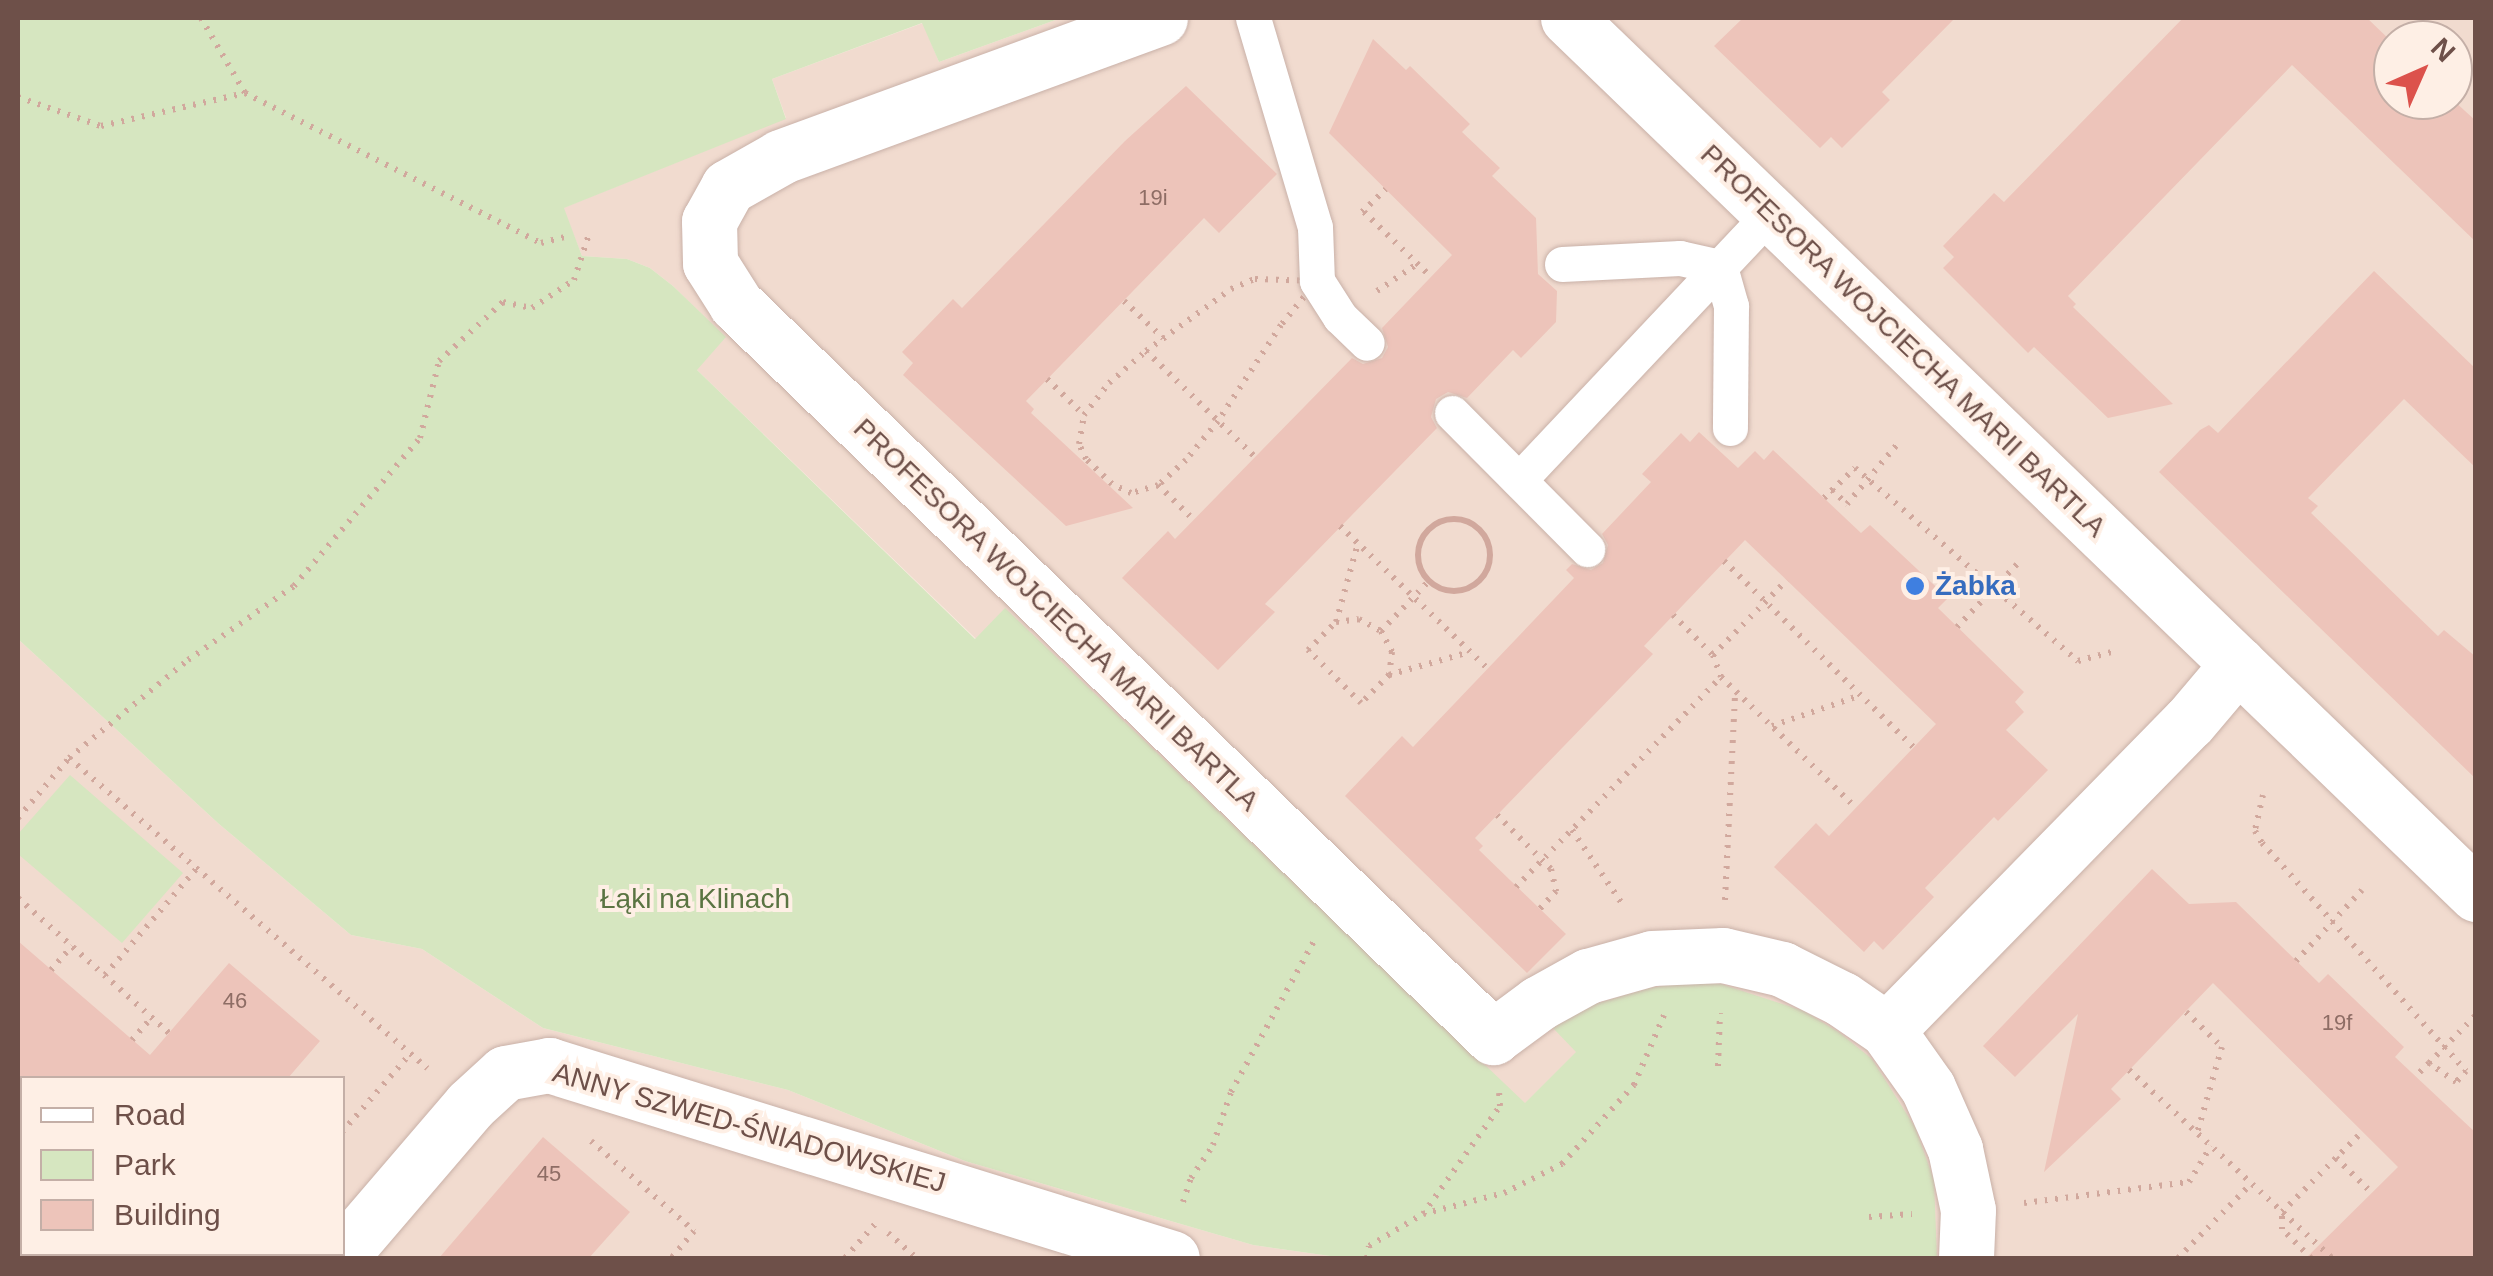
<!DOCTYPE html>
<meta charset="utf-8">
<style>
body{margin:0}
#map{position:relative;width:2493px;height:1276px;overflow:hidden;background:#faebe0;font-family:Arial,sans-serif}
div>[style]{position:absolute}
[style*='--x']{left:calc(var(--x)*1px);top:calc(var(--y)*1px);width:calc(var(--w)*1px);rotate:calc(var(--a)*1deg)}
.residential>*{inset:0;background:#f1dbcf}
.green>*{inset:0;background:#d6e6c0}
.building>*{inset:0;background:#edc4ba}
.path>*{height:6px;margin-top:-3px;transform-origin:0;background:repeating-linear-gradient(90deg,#d1a89d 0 2.5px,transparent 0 10.5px)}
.path>.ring{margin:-3px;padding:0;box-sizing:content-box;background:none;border:6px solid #d1a89d;border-radius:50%}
.roads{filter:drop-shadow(0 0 2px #c9b1a8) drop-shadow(0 0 2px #c9b1a8)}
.lane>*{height:35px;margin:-17.5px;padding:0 17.5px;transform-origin:17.5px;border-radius:17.5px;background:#fff}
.street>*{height:55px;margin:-27.5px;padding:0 27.5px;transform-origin:27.5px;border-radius:27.5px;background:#fff}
.dots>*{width:28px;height:28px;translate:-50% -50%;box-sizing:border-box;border:5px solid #feefe5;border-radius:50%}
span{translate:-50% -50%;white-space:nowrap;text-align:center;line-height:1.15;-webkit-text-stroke:8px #feefe5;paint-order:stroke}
.number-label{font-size:22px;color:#8e6d65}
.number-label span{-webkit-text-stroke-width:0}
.street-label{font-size:28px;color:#6e5049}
.shop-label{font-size:28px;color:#366cbe;font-weight:700}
.left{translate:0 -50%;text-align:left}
.park-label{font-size:28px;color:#5a7442}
.frame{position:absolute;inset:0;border:20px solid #6e5049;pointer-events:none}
.legend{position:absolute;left:20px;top:1076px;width:325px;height:180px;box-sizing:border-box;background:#feefe5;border:2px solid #c4afa7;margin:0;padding:12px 18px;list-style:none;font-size:30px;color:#6e5049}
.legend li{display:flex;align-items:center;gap:20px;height:50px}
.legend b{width:50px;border:2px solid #c4afa7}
.north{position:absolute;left:2373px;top:20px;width:100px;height:100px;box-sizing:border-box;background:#feefe5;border:2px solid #c4afa7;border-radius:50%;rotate:45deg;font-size:28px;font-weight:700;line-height:40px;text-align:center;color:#6e5049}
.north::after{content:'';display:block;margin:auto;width:35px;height:45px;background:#dc524c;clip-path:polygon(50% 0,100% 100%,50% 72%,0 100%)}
</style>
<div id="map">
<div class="residential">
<i style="clip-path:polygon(evenodd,1061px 18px,2475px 18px,2475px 1258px,1619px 1258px,696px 369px,725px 337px,673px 286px,650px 268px,627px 259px,582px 256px,563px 208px,786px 118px,772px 79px,923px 23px,939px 62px,1061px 18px,2393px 40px,2453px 40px,2453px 100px,2393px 100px,2393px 40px)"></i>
<i style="clip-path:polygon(evenodd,18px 639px,219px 824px,351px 935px,422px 949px,543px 1028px,788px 1090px,965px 1161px,1253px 1245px,1344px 1258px,19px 1258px,18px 639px,22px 1078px,342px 1078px,342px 1254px,22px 1254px,22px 1078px)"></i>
</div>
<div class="green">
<i style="clip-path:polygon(18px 18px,1061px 18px,939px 62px,922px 23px,772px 79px,786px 119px,564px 208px,582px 256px,627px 259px,650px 268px,673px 286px,726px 337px,697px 370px,975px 639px,1005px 608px,1525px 1103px,1576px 1052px,1552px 1027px,1595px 1004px,1649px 988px,1688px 982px,1721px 984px,1804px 1011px,1840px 1033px,1872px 1059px,1915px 1127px,1934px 1180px,1937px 1258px,1344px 1258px,1253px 1245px,965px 1161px,788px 1090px,543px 1028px,422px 949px,351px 935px,219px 824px,18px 639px)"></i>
<i style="clip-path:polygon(70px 775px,183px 873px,122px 943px,18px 854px,18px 834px)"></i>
</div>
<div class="building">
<i style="clip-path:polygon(1743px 18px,1955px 18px,1882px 92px,1890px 100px,1842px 148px,1831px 137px,1820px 148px,1714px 46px)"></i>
<i style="clip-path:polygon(2183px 18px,2367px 18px,2393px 43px,2393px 100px,2453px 100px,2476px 121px,2476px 242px,2292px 65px,2068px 296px,2076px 304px,2073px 307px,2173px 404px,2108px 418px,2034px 347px,2028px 353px,1943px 268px,1954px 257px,1943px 246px,1994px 193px,2004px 202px)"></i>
<i style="clip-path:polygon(1373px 39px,1406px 70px,1410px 66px,1470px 124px,1462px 132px,1500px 168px,1492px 176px,1536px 218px,1538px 274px,1557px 291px,1556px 322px,1521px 358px,1513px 350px,1467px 398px,1448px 392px,1436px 399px,1431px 417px,1437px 428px,1265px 604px,1275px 612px,1218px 670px,1122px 578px,1168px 531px,1175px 539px,1352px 358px,1363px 364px,1382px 358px,1388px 347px,1382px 328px,1452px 255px,1329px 133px)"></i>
<i style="clip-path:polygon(1186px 86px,1277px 174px,1219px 233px,1204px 218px,1026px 401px,1034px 409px,1031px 413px,1133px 508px,1066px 526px,903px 375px,913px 363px,902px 352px,953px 299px,962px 308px,1125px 141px)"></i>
<i style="clip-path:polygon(2374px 271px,2476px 369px,2476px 468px,2404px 399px,2308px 498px,2318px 506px,2311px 513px,2438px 636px,2444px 630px,2476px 657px,2476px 779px,2159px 472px,2200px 430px,2209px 425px,2218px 433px)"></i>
<i style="clip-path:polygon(1699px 432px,1738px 468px,1755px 451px,1764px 460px,1773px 450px,1861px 533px,1870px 525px,1948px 598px,1938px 608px,2024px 692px,2015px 702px,2024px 712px,2006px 730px,2048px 770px,1998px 821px,1994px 817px,1925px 888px,1934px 897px,1883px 950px,1874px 941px,1864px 952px,1774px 867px,1816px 823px,1829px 836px,1936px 724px,1745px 540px,1644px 646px,1653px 654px,1475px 838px,1483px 846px,1479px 850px,1566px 934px,1527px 973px,1345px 796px,1402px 736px,1413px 747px,1574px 578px,1566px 570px,1572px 564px,1591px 570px,1603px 563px,1608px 545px,1602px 534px,1651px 482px,1642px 474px,1681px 433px,1690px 442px)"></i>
<i style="clip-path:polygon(2152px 869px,2189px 904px,2236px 902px,2319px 983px,2328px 974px,2404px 1047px,2395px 1057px,2476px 1133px,2476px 1258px,2306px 1258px,2398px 1167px,2213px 983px,2111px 1089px,2121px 1099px,2044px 1172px,2078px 1014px,2015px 1077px,1983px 1046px)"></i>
<i style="clip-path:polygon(18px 941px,150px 1055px,229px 963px,320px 1041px,288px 1078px,18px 1078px)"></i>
<i style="clip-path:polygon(543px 1137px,630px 1212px,589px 1258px,439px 1258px)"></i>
</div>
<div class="path">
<i style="--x:201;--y:18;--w:87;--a:59.6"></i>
<i style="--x:18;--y:97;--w:88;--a:19.3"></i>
<i style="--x:101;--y:126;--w:148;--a:-12.9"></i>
<i style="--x:245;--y:93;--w:332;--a:26.9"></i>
<i style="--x:541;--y:243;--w:25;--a:-14"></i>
<i style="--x:1362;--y:212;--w:33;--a:-44"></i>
<i style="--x:1364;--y:212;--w:93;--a:44.1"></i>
<i style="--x:1255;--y:279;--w:62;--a:1.8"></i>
<i style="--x:1317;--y:281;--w:57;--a:129.3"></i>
<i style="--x:1281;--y:325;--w:115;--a:123.3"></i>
<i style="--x:1218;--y:421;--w:50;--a:129.4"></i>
<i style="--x:1186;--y:460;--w:38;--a:138"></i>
<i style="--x:1158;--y:485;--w:28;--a:163"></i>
<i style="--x:1131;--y:493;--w:21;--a:-155"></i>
<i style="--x:1112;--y:484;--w:36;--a:-136"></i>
<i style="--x:1086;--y:459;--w:17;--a:-115"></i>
<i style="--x:1079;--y:444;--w:29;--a:-80"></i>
<i style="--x:1084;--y:415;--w:41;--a:-52"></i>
<i style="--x:1109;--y:383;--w:49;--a:-40.9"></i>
<i style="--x:1146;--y:351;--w:105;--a:-36.1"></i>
<i style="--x:1231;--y:289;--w:26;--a:-23"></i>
<i style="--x:1377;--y:291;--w:48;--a:-34"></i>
<i style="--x:1124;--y:301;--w:54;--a:43.5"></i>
<i style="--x:1146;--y:351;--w:152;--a:44.2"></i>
<i style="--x:1047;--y:379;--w:52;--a:44.2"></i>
<i style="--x:1158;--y:485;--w:50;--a:44.2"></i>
<i style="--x:1832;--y:490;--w:21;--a:43"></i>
<i style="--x:1847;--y:504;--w:82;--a:-49.9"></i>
<i style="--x:1824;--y:498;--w:43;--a:-44.1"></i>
<i style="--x:1855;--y:468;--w:295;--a:40.9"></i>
<i style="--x:2078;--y:661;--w:38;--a:-15"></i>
<i class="ring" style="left:1418px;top:519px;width:66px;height:66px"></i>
<i style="--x:1340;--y:526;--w:206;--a:44"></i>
<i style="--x:1724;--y:561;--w:265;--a:44.5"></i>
<i style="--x:1673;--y:615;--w:57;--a:45"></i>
<i style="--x:1713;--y:655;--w:105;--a:-45.4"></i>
<i style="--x:1359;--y:619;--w:25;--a:29"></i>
<i style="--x:1381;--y:631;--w:24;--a:62"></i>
<i style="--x:1392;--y:652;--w:23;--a:97"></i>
<i style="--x:1389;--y:675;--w:40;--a:135"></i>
<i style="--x:1361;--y:703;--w:75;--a:-135"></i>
<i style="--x:1308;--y:650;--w:40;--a:-45"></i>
<i style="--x:1336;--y:622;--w:23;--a:-7"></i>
<i style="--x:1336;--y:622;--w:82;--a:-74.4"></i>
<i style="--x:1957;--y:627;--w:93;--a:-46.3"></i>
<i style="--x:1381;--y:631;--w:68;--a:-46.2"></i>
<i style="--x:1713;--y:655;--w:23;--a:70"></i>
<i style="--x:1389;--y:675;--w:84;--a:-15.9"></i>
<i style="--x:1772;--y:726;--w:94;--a:-19.2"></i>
<i style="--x:69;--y:758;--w:154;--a:-39.5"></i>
<i style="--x:188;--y:660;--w:129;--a:-34.9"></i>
<i style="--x:294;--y:586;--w:194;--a:-49.6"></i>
<i style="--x:420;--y:438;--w:79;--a:-76.1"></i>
<i style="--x:439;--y:361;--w:87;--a:-42.7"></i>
<i style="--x:503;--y:302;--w:30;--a:12"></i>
<i style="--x:532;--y:308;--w:50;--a:-33.7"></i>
<i style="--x:574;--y:280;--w:52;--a:-71.9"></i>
<i style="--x:2263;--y:795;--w:37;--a:103"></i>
<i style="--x:2255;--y:831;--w:14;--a:60"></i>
<i style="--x:2262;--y:843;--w:306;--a:48.2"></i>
<i style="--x:2466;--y:1071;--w:15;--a:132"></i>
<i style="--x:2456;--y:1082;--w:33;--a:-145"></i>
<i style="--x:2429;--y:1063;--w:18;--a:135"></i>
<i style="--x:1497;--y:815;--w:76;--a:45"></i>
<i style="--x:1551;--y:869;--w:23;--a:77"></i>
<i style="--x:1556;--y:891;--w:24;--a:132"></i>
<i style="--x:18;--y:818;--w:79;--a:-49.6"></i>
<i style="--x:69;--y:758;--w:474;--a:40.9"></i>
<i style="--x:1572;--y:830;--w:94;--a:55.8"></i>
<i style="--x:1516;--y:887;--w:293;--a:-45.7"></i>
<i style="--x:1721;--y:677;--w:188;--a:44.1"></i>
<i style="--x:18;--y:898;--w:203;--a:41.8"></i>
<i style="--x:1725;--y:900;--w:207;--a:-87.2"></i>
<i style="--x:2296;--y:961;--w:97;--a:-47.1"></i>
<i style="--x:51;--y:970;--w:32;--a:-49"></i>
<i style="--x:105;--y:975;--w:141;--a:-49.3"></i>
<i style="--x:2186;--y:1012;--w:50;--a:44.2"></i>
<i style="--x:2222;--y:1047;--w:90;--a:106.2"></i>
<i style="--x:132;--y:1040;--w:30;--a:-49"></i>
<i style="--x:2429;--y:1063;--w:67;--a:-45.6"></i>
<i style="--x:1718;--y:1066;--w:53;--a:-87.8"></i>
<i style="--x:2129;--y:1070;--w:277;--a:42.8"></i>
<i style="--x:342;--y:1132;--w:103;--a:-48.9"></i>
<i style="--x:591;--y:1141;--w:137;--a:41.1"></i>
<i style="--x:694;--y:1231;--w:35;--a:130"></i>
<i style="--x:2336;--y:1158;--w:50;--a:44.2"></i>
<i style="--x:18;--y:1163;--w:6;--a:45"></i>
<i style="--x:1183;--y:1202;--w:25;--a:-72"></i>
<i style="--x:1191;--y:1178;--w:40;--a:-56"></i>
<i style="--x:1213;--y:1145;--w:56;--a:-71.2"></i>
<i style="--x:1231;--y:1092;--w:172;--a:-61.2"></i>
<i style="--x:2024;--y:1203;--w:166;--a:-7.3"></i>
<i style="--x:2189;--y:1182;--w:42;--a:-58.6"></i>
<i style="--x:1423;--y:1214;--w:84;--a:-14.5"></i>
<i style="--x:1504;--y:1193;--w:65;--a:-26.6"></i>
<i style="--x:1562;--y:1164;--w:107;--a:-47.7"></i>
<i style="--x:1634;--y:1085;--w:76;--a:-66.8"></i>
<i style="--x:1869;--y:1217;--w:43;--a:-4"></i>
<i style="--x:888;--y:1233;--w:38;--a:41"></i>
<i style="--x:122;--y:1254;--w:7;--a:34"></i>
<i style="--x:233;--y:1258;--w:6;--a:-39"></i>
<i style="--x:845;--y:1258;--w:45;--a:-48.6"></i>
<i style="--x:1367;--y:1258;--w:12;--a:-81"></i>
<i style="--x:1369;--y:1246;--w:63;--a:-30.7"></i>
<i style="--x:1423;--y:1214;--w:133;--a:-54.5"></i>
<i style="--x:1500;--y:1106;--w:13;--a:-94"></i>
<i style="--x:2178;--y:1258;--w:104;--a:-45.4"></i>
<i style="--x:2311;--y:1258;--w:41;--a:-135"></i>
<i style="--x:2282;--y:1229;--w:17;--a:-90"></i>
<i style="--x:2282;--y:1212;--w:115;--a:-45"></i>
</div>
<div class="roads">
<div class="lane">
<i style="--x:1253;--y:18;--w:218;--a:73.5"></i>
<i style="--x:1315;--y:227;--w:54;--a:87.9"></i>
<i style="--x:1317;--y:281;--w:43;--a:57.4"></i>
<i style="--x:1340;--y:317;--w:37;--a:44"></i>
<i style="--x:1562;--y:264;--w:118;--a:-2.9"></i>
<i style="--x:1680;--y:258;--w:41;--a:12.7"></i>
<i style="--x:1720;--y:267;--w:41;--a:74.2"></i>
<i style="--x:1731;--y:306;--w:122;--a:90.5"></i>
<i style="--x:1452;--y:413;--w:192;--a:45.2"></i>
<i style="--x:1519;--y:480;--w:367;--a:-46.7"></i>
</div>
<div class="street">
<i style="--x:1160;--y:18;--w:404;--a:159.9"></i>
<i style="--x:781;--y:157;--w:61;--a:150.5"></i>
<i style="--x:728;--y:187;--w:39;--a:119"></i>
<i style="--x:709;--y:221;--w:42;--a:88.6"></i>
<i style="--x:710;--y:263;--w:49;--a:57.6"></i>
<i style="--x:736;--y:304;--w:1054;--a:44.08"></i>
<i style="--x:1493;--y:1037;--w:57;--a:-36.5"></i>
<i style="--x:1539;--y:1003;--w:56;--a:-28.9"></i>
<i style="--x:1588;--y:976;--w:66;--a:-15.7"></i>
<i style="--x:1652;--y:958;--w:71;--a:-2.4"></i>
<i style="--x:1723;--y:955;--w:61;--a:13.3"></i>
<i style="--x:1782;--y:969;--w:67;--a:26.6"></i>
<i style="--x:1842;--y:999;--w:55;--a:34.6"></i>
<i style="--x:1887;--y:1030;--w:431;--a:-45.6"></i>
<i style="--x:2189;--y:722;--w:76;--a:-49.8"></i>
<i style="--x:1568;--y:18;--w:1262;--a:43.97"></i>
<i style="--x:1887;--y:1030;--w:71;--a:54.7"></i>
<i style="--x:1928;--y:1088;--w:67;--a:66.1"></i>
<i style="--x:1955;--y:1149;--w:62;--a:78"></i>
<i style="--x:1968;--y:1210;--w:48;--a:92.4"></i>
<i style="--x:339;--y:1258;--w:201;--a:-49.4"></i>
<i style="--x:470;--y:1105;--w:47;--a:-42.4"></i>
<i style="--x:505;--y:1073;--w:45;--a:-10.3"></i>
<i style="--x:549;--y:1065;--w:652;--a:17.21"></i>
</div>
</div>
<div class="dots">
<i style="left:1915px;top:586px;background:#3f7fe0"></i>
</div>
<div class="number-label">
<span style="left:1153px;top:198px">19i</span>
<span style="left:235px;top:1001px">46</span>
<span style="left:2337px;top:1023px">19f</span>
<span style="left:549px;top:1174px">45</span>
</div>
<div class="street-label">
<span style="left:1903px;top:341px;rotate:44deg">PROFESORA WOJCIECHA MARII BARTLA</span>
<span style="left:1056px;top:615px;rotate:44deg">PROFESORA WOJCIECHA MARII BARTLA</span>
<span style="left:749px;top:1128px;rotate:16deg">ANNY SZWED-ŚNIADOWSKIEJ</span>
</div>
<div class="shop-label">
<span class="left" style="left:1935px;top:586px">Żabka</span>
</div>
<div class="park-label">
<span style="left:695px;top:899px">Łąki na Klinach</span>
</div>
<div class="frame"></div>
<ul class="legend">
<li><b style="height:12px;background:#fff"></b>Road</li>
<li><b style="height:28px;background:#d6e6c0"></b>Park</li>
<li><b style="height:28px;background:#edc4ba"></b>Building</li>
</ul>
<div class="north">N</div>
</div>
